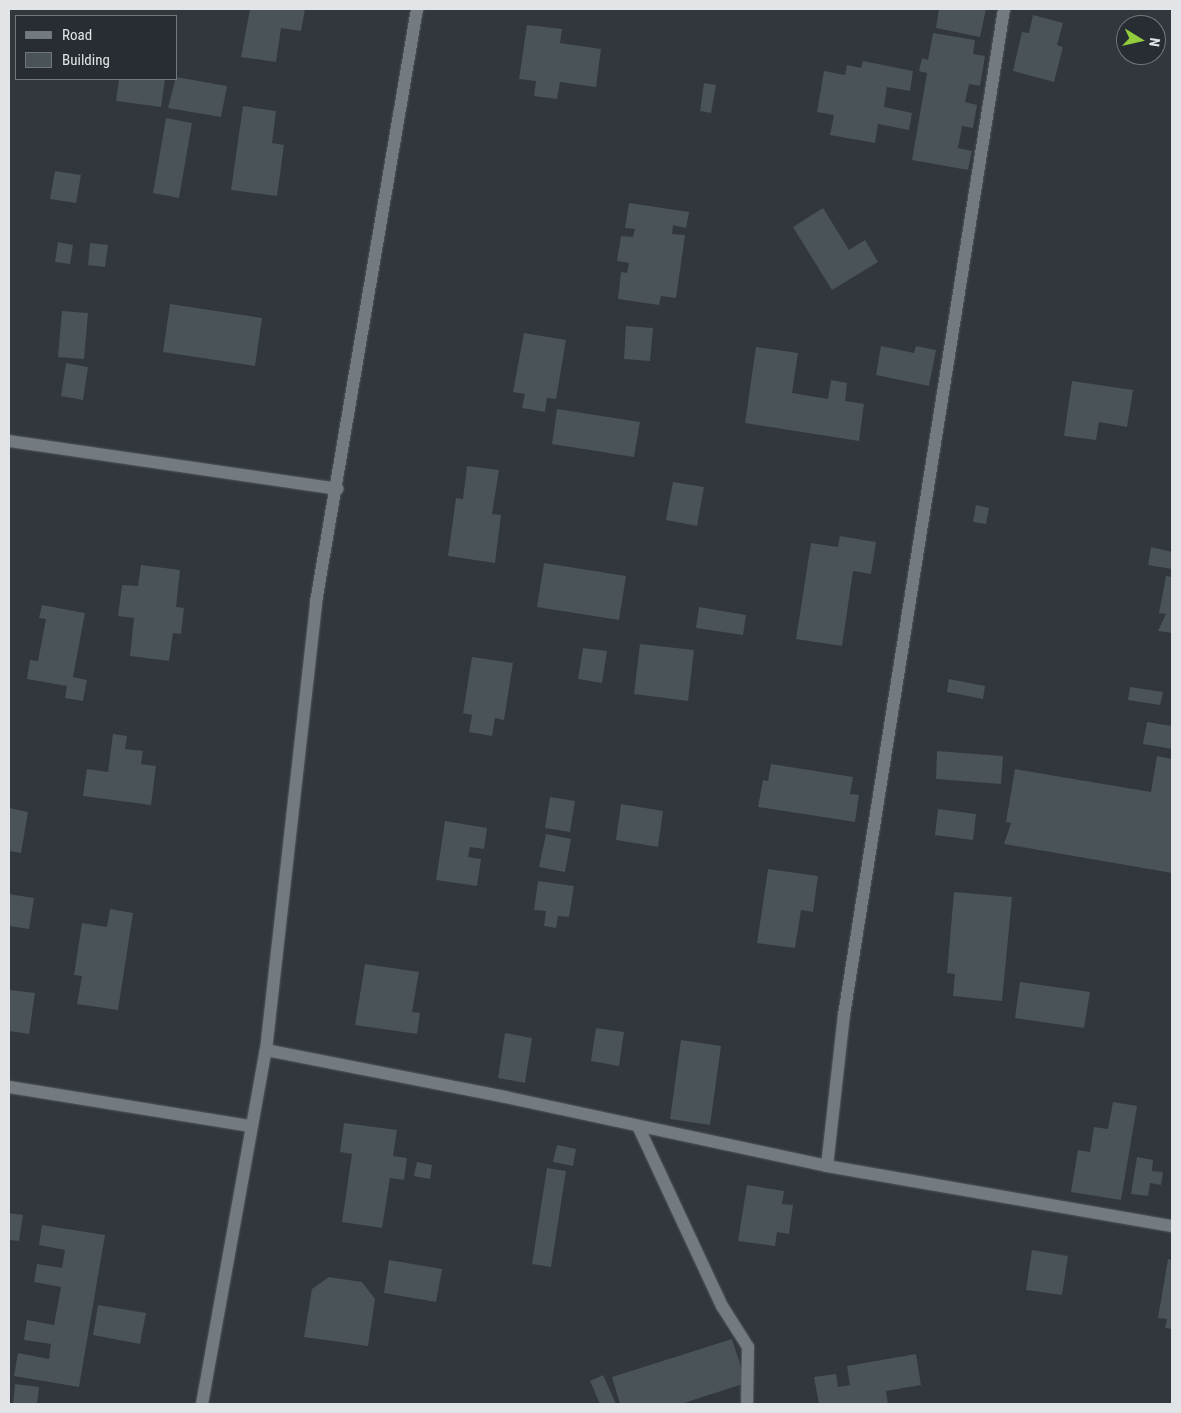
<!DOCTYPE html>
<style>
body{margin:0}
#map{position:relative;width:1181px;height:1413px;overflow:hidden;background:#31373d;font-family:"Roboto Condensed",sans-serif}
div>[style]{position:absolute}
[style*='--x']{left:calc(var(--x)*1px);top:calc(var(--y)*1px);width:calc(var(--w)*1px);rotate:calc(var(--a)*1deg)}
.building>*{inset:0;background:#4a5357}
.roads{filter:drop-shadow(0 0 1px #51565b) drop-shadow(0 0 1px #51565b)}
.minor>*{height:12px;margin:-6px;padding:0 6px;transform-origin:6px;border-radius:6px;background:#737a80}
span{translate:-50% -50%;white-space:nowrap;text-align:center;line-height:1.15;-webkit-text-stroke:4.5px #272d32;paint-order:stroke}
.frame{position:absolute;inset:0;border:10px solid #e1e5e8;pointer-events:none}
.legend{position:absolute;left:15px;top:15px;width:162px;height:65px;box-sizing:border-box;background:#272d32;border:1px solid #71777b;margin:0;padding:6px 9px;list-style:none;font-size:15px;color:#e1e5e8}
.legend li{display:flex;align-items:center;gap:10px;height:25px}
.legend b{width:25px;border:1px solid #71777b}
.north{position:absolute;left:1116px;top:15px;width:50px;height:50px;box-sizing:border-box;background:#272d32;border:1px solid #71777b;border-radius:50%;rotate:99deg;font-size:14px;font-weight:700;line-height:20px;text-align:center;color:#e1e5e8}
.north::after{content:'';display:block;margin:auto;width:18px;height:22px;background:#93cc3d;clip-path:polygon(50% 0,100% 100%,50% 72%,0 100%)}
</style>
<div id="map">
<div class="building">
<i style="clip-path:polygon(250px 9px,305px 9px,301px 31px,281px 28px,276px 62px,241px 57px)"></i>
<i style="clip-path:polygon(939px 9px,986px 9px,980px 37px,936px 28px)"></i>
<i style="clip-path:polygon(1033px 15px,1063px 23px,1057px 45px,1063px 47px,1054px 82px,1013px 71px,1022px 32px,1029px 33px)"></i>
<i style="clip-path:polygon(527px 25px,562px 29px,560px 43px,601px 49px,596px 87px,560px 82px,557px 99px,534px 96px,536px 81px,519px 79px)"></i>
<i style="clip-path:polygon(933px 33px,975px 40px,973px 54px,985px 56px,980px 86px,969px 84px,965px 102px,977px 105px,973px 128px,962px 126px,958px 148px,972px 151px,968px 170px,912px 160px,927px 73px,919px 71px,922px 58px,928px 60px)"></i>
<i style="clip-path:polygon(863px 61px,913px 71px,910px 91px,887px 87px,884px 107px,912px 113px,909px 130px,878px 124px,875px 143px,830px 135px,834px 115px,817px 112px,824px 71px,845px 75px,847px 65px,861px 68px)"></i>
<i style="clip-path:polygon(176px 77px,227px 86px,221px 117px,168px 108px)"></i>
<i style="clip-path:polygon(119px 79px,165px 79px,161px 107px,116px 101px)"></i>
<i style="clip-path:polygon(704px 83px,716px 85px,711px 113px,700px 111px)"></i>
<i style="clip-path:polygon(243px 106px,276px 111px,272px 143px,284px 145px,277px 196px,231px 190px)"></i>
<i style="clip-path:polygon(166px 118px,192px 123px,179px 198px,153px 193px)"></i>
<i style="clip-path:polygon(55px 171px,81px 175px,76px 203px,50px 199px)"></i>
<i style="clip-path:polygon(629px 203px,689px 212px,686px 228px,673px 225px,672px 234px,685px 235px,676px 298px,661px 296px,659px 305px,618px 299px,621px 272px,627px 273px,629px 263px,617px 261px,621px 236px,633px 237px,635px 229px,625px 228px)"></i>
<i style="clip-path:polygon(823px 208px,849px 250px,865px 240px,878px 262px,832px 290px,793px 227px)"></i>
<i style="clip-path:polygon(58px 242px,73px 245px,70px 264px,55px 262px)"></i>
<i style="clip-path:polygon(90px 243px,108px 245px,105px 267px,88px 265px)"></i>
<i style="clip-path:polygon(170px 304px,262px 318px,255px 366px,163px 352px)"></i>
<i style="clip-path:polygon(62px 311px,88px 313px,84px 359px,58px 357px)"></i>
<i style="clip-path:polygon(626px 326px,653px 328px,650px 361px,624px 359px)"></i>
<i style="clip-path:polygon(524px 333px,566px 340px,556px 399px,547px 398px,545px 412px,522px 408px,525px 394px,513px 392px)"></i>
<i style="clip-path:polygon(881px 346px,914px 353px,916px 346px,936px 350px,929px 386px,876px 375px)"></i>
<i style="clip-path:polygon(756px 347px,798px 353px,792px 393px,828px 399px,831px 380px,847px 383px,845px 401px,864px 404px,859px 441px,745px 423px)"></i>
<i style="clip-path:polygon(66px 363px,88px 367px,83px 400px,61px 396px)"></i>
<i style="clip-path:polygon(1072px 381px,1133px 390px,1127px 427px,1099px 422px,1096px 440px,1064px 436px)"></i>
<i style="clip-path:polygon(557px 409px,640px 422px,634px 457px,552px 444px)"></i>
<i style="clip-path:polygon(467px 466px,499px 470px,492px 514px,501px 515px,495px 563px,448px 556px,456px 498px,463px 499px)"></i>
<i style="clip-path:polygon(673px 482px,704px 487px,697px 526px,666px 520px)"></i>
<i style="clip-path:polygon(976px 505px,989px 508px,986px 524px,973px 522px)"></i>
<i style="clip-path:polygon(840px 536px,876px 542px,871px 574px,853px 571px,842px 646px,796px 639px,811px 543px,838px 547px)"></i>
<i style="clip-path:polygon(1151px 547px,1172px 552px,1172px 569px,1148px 565px)"></i>
<i style="clip-path:polygon(544px 563px,626px 576px,619px 620px,537px 607px)"></i>
<i style="clip-path:polygon(141px 565px,180px 570px,176px 607px,184px 608px,181px 634px,173px 633px,169px 661px,130px 656px,134px 618px,118px 616px,122px 585px,138px 586px)"></i>
<i style="clip-path:polygon(1166px 576px,1172px 577px,1172px 633px,1158px 631px,1166px 614px,1159px 613px)"></i>
<i style="clip-path:polygon(42px 605px,85px 613px,73px 677px,87px 680px,83px 701px,65px 698px,67px 686px,27px 679px,30px 660px,38px 661px,46px 619px,39px 618px)"></i>
<i style="clip-path:polygon(699px 607px,746px 615px,743px 635px,696px 628px)"></i>
<i style="clip-path:polygon(640px 644px,694px 650px,688px 701px,634px 694px)"></i>
<i style="clip-path:polygon(583px 648px,607px 651px,602px 683px,578px 679px)"></i>
<i style="clip-path:polygon(472px 657px,513px 663px,504px 720px,495px 718px,492px 736px,469px 732px,472px 715px,463px 713px)"></i>
<i style="clip-path:polygon(949px 679px,985px 686px,983px 699px,947px 692px)"></i>
<i style="clip-path:polygon(1130px 687px,1163px 692px,1160px 705px,1128px 700px)"></i>
<i style="clip-path:polygon(1147px 722px,1172px 726px,1172px 749px,1143px 744px)"></i>
<i style="clip-path:polygon(113px 734px,127px 736px,125px 749px,143px 751px,141px 764px,156px 766px,151px 805px,83px 796px,87px 769px,108px 772px)"></i>
<i style="clip-path:polygon(937px 751px,1003px 756px,1001px 784px,936px 779px)"></i>
<i style="clip-path:polygon(1157px 756px,1172px 759px,1172px 873px,1004px 844px,1011px 823px,1006px 822px,1015px 769px,1151px 792px)"></i>
<i style="clip-path:polygon(771px 764px,853px 777px,850px 794px,859px 795px,855px 822px,758px 807px,763px 780px,768px 781px)"></i>
<i style="clip-path:polygon(550px 797px,575px 801px,570px 832px,545px 828px)"></i>
<i style="clip-path:polygon(621px 804px,663px 811px,658px 847px,616px 840px)"></i>
<i style="clip-path:polygon(9px 808px,28px 812px,21px 853px,9px 851px)"></i>
<i style="clip-path:polygon(938px 809px,976px 814px,973px 840px,935px 835px)"></i>
<i style="clip-path:polygon(445px 821px,487px 828px,484px 849px,470px 847px,468px 857px,481px 859px,477px 886px,436px 880px)"></i>
<i style="clip-path:polygon(546px 834px,571px 839px,565px 872px,539px 867px)"></i>
<i style="clip-path:polygon(768px 869px,818px 876px,813px 912px,801px 910px,795px 948px,757px 943px)"></i>
<i style="clip-path:polygon(538px 881px,574px 886px,569px 917px,558px 916px,556px 928px,544px 926px,546px 911px,534px 910px)"></i>
<i style="clip-path:polygon(954px 892px,1012px 897px,1002px 1001px,953px 996px,955px 974px,947px 973px)"></i>
<i style="clip-path:polygon(9px 894px,34px 898px,29px 929px,9px 926px)"></i>
<i style="clip-path:polygon(110px 909px,133px 913px,118px 1010px,77px 1004px,82px 976px,74px 975px,82px 923px,107px 927px)"></i>
<i style="clip-path:polygon(365px 964px,419px 972px,412px 1012px,420px 1013px,417px 1034px,355px 1025px)"></i>
<i style="clip-path:polygon(1020px 982px,1090px 992px,1084px 1028px,1015px 1018px)"></i>
<i style="clip-path:polygon(9px 990px,35px 993px,29px 1034px,9px 1031px)"></i>
<i style="clip-path:polygon(596px 1028px,624px 1032px,619px 1066px,591px 1061px)"></i>
<i style="clip-path:polygon(505px 1033px,532px 1038px,525px 1083px,498px 1078px)"></i>
<i style="clip-path:polygon(681px 1040px,721px 1046px,710px 1125px,670px 1119px)"></i>
<i style="clip-path:polygon(1113px 1102px,1137px 1106px,1121px 1200px,1071px 1192px,1078px 1150px,1090px 1152px,1094px 1127px,1108px 1129px)"></i>
<i style="clip-path:polygon(344px 1123px,397px 1130px,393px 1156px,407px 1158px,404px 1180px,390px 1178px,382px 1228px,342px 1222px,352px 1154px,340px 1152px)"></i>
<i style="clip-path:polygon(557px 1145px,576px 1149px,573px 1166px,553px 1162px)"></i>
<i style="clip-path:polygon(1137px 1157px,1153px 1160px,1152px 1171px,1163px 1172px,1161px 1185px,1150px 1183px,1148px 1196px,1131px 1194px)"></i>
<i style="clip-path:polygon(417px 1162px,432px 1165px,430px 1179px,414px 1176px)"></i>
<i style="clip-path:polygon(547px 1168px,566px 1171px,551px 1267px,532px 1264px)"></i>
<i style="clip-path:polygon(747px 1185px,784px 1191px,782px 1204px,793px 1205px,789px 1234px,777px 1232px,775px 1246px,738px 1241px)"></i>
<i style="clip-path:polygon(9px 1213px,23px 1215px,19px 1241px,9px 1240px)"></i>
<i style="clip-path:polygon(42px 1225px,105px 1235px,79px 1387px,14px 1376px,18px 1353px,49px 1359px,51px 1344px,24px 1340px,27px 1320px,54px 1325px,61px 1287px,34px 1282px,37px 1264px,62px 1268px,65px 1250px,39px 1245px)"></i>
<i style="clip-path:polygon(1032px 1250px,1068px 1256px,1062px 1295px,1026px 1290px)"></i>
<i style="clip-path:polygon(1168px 1259px,1172px 1260px,1172px 1329px,1165px 1328px,1167px 1319px,1158px 1318px)"></i>
<i style="clip-path:polygon(389px 1260px,442px 1269px,436px 1302px,384px 1293px)"></i>
<i style="clip-path:polygon(329px 1277px,362px 1282px,375px 1299px,368px 1346px,304px 1337px,312px 1289px)"></i>
<i style="clip-path:polygon(98px 1305px,146px 1313px,140px 1344px,93px 1335px)"></i>
<i style="clip-path:polygon(732px 1339px,746px 1383px,681px 1404px,620px 1404px,612px 1377px)"></i>
<i style="clip-path:polygon(916px 1354px,921px 1385px,886px 1391px,888px 1404px,819px 1404px,814px 1377px,836px 1374px,838px 1387px,850px 1385px,847px 1366px)"></i>
<i style="clip-path:polygon(603px 1375px,616px 1404px,600px 1404px,590px 1381px)"></i>
<i style="clip-path:polygon(15px 1384px,39px 1387px,37px 1404px,13px 1404px)"></i>
</div>
<div class="roads">
<div class="minor">
<i style="--x:9;--y:441;--w:332;--a:8.3"></i>
<i style="--x:266;--y:1050;--w:244;--a:11.1"></i>
<i style="--x:505;--y:1097;--w:329;--a:12.1"></i>
<i style="--x:827;--y:1166;--w:350;--a:9.9"></i>
<i style="--x:9;--y:1087;--w:245;--a:9.2"></i>
<i style="--x:638;--y:1126;--w:199;--a:65"></i>
<i style="--x:722;--y:1306;--w:49;--a:57.6"></i>
<i style="--x:748;--y:1347;--w:57;--a:91"></i>
<i style="--x:827;--y:1166;--w:152;--a:-83.6"></i>
<i style="--x:844;--y:1015;--w:1019;--a:-80.96"></i>
<i style="--x:202;--y:1404;--w:360;--a:-79.8"></i>
<i style="--x:266;--y:1050;--w:451;--a:-83.6"></i>
<i style="--x:316;--y:602;--w:602;--a:-80.33"></i>
</div>
</div>
<div class="frame"></div>
<ul class="legend">
<li><b style="height:6px;background:#737a80"></b>Road</li>
<li><b style="height:14px;background:#4a5357"></b>Building</li>
</ul>
<div class="north">N</div>
</div>
